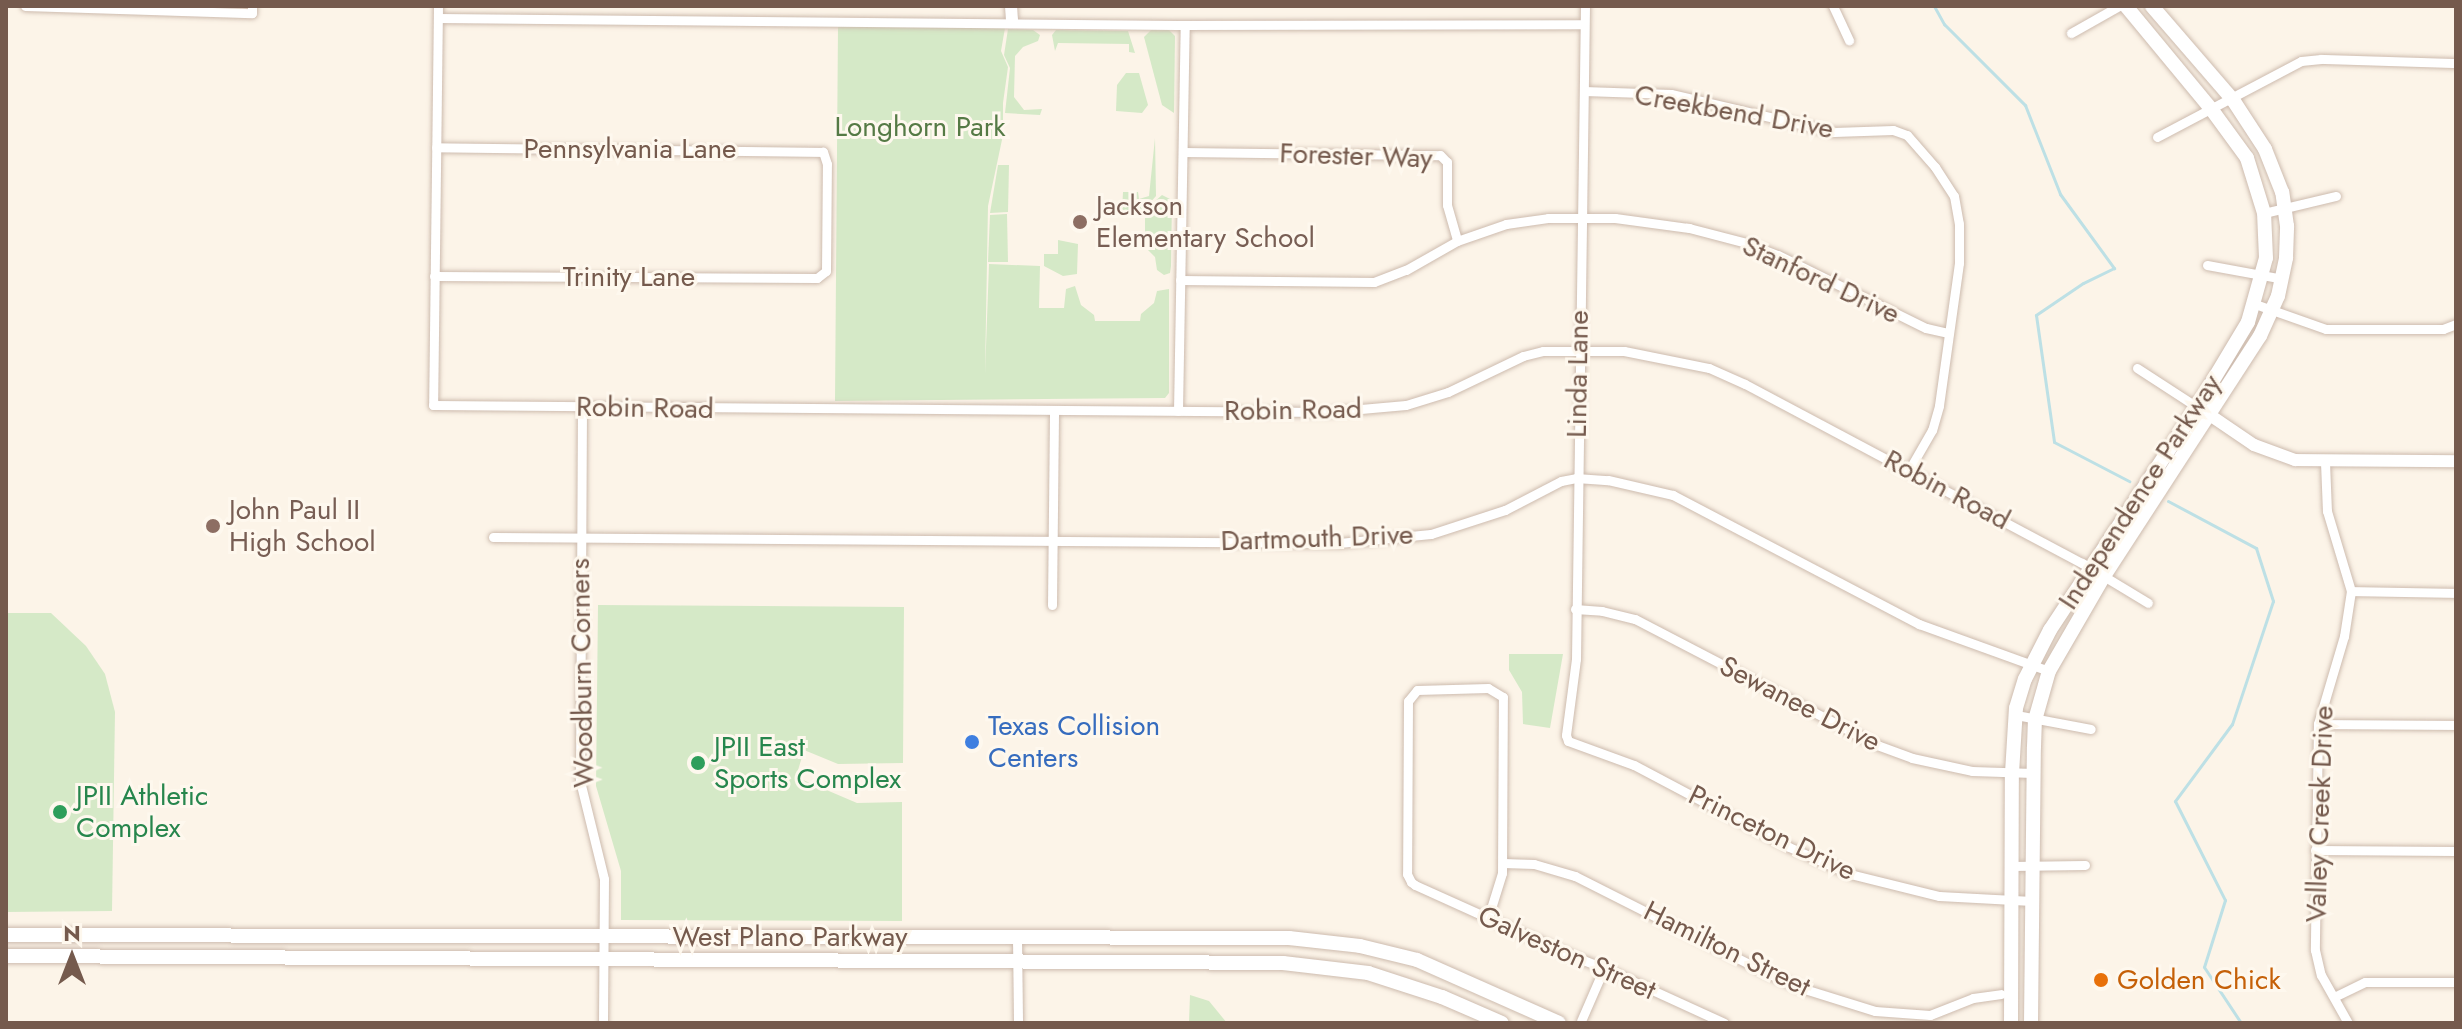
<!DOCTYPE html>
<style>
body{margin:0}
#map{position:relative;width:2462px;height:1029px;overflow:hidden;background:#fcf4e8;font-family:Jost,sans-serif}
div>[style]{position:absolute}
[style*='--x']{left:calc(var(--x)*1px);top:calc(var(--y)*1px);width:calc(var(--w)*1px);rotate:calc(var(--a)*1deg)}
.green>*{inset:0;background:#d5e9c7}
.stream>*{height:3px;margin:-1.5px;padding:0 1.5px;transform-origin:1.5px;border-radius:1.5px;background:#bde0e5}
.roads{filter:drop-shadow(0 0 2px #cdbbae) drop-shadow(0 0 2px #cdbbae)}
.minor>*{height:9px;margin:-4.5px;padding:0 4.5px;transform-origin:4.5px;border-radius:4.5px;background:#fff}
.tertiary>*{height:12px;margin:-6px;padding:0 6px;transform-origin:6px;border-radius:6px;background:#fff}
.secondary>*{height:14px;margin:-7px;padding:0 7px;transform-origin:7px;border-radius:7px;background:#fff}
.dots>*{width:22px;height:22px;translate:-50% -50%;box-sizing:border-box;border:4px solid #fef8ee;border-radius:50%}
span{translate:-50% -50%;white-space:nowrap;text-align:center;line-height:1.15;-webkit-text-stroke:6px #fef8ee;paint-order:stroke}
.street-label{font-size:28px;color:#755a4d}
.park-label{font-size:28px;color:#557a45}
.education-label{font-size:28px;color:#785e54}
.left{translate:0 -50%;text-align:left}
.shop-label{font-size:28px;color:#366cbe}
.leisure-label{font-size:28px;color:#27864d}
.food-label{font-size:28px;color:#c56008}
.frame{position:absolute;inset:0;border:8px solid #755a4d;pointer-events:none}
.north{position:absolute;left:32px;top:917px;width:80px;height:80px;-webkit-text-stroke:6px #fef8ee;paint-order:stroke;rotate:0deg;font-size:22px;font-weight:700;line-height:32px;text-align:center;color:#755a4d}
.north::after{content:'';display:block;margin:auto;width:28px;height:36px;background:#755a4d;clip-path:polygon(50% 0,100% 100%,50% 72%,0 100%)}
</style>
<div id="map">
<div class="green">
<i style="clip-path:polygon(838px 26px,1005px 28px,1001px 51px,1008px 67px,1003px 103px,1003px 135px,988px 206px,985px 374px,989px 264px,1040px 266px,1039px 308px,1064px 308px,1066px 289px,1075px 286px,1081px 305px,1094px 315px,1095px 321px,1140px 321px,1141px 314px,1154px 303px,1157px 291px,1169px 289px,1169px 393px,1165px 398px,835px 401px)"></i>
<i style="clip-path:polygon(1008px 29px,1033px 30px,1040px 35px,1038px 41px,1023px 47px,1015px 56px,1014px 97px,1024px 110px,1042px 109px,1040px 115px,1005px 113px,1010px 68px,1004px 55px)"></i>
<i style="clip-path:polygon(1056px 30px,1128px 31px,1135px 53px,1129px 52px,1129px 44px,1058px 43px,1055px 51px,1052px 35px)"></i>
<i style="clip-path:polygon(1151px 30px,1169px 30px,1175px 36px,1174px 113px,1162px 105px,1144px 37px)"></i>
<i style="clip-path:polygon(1126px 73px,1139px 73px,1148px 105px,1142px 113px,1116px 111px,1117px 85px)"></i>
<i style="clip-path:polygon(1155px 138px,1156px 196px,1142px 212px,1122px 211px,1123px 192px,1138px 192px,1139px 199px,1149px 196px)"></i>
<i style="clip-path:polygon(998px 165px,1009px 165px,1008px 212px,990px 213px)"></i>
<i style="clip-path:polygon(1162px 195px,1172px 200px,1171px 266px,1170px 273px,1164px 275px,1157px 270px,1155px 257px,1145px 247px,1155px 246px,1155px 242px,1145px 242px,1145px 210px)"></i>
<i style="clip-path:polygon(1007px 214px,1008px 262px,988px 262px,990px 215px)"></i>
<i style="clip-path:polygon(1058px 240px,1078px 244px,1077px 274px,1063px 276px,1044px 266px,1044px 254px,1058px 254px)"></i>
<i style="clip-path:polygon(598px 605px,904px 607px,903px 763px,838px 764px,804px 750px,796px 777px,857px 803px,902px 802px,902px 921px,621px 920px,621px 871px,596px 786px)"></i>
<i style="clip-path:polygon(6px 613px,51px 613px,86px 646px,105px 674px,115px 712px,112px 911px,6px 912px)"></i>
<i style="clip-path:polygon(1509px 654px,1563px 654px,1550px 728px,1523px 724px,1522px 692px,1509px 670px)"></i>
<i style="clip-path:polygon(1190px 995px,1209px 1001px,1227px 1023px,1189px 1023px)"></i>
</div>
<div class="stream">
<i style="--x:1934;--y:6;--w:21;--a:61"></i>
<i style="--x:1944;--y:24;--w:115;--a:45"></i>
<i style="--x:2025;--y:105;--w:96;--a:68.5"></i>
<i style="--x:2060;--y:194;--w:92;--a:53.9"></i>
<i style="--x:2114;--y:268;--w:34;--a:154"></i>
<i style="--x:2083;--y:283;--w:57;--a:145.8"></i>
<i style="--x:2036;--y:315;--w:128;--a:81.9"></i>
<i style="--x:2054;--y:442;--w:85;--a:27.5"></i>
<i style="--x:2168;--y:501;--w:100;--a:28.1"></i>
<i style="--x:2256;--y:548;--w:56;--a:72.2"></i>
<i style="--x:2273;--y:601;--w:130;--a:108.4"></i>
<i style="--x:2232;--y:724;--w:96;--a:126.5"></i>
<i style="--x:2175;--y:801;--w:111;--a:63.2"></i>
<i style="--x:2225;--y:900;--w:70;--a:107.4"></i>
<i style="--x:2204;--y:967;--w:67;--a:56.5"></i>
</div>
<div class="roads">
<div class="minor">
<i style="--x:25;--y:6;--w:227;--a:1.8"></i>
<i style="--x:252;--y:13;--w:7;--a:-90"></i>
<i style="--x:438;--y:6;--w:399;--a:90.7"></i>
<i style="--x:433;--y:405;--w:894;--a:0.45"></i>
<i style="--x:1327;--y:412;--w:79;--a:-5.1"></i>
<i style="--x:1406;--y:405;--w:44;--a:-17.2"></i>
<i style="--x:1448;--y:392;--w:83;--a:-25.6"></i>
<i style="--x:1523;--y:356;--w:21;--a:-14"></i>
<i style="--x:1543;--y:351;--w:81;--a:0"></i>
<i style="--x:1624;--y:351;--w:87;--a:11.3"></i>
<i style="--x:1709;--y:368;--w:39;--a:24"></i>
<i style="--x:1745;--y:384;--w:382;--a:28"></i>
<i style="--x:2082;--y:563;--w:77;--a:31.2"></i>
<i style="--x:1585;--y:6;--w:653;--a:90.79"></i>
<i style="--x:1576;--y:659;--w:77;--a:97.5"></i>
<i style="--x:1566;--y:735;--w:6;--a:72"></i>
<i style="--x:1568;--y:741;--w:70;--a:20"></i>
<i style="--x:1634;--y:765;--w:175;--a:27.9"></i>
<i style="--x:1789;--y:847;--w:67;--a:23.9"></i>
<i style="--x:1850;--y:874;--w:92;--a:13.9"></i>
<i style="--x:1939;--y:896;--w:93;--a:3.1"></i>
<i style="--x:1833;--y:6;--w:38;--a:65"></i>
<i style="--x:438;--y:18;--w:739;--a:0.54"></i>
<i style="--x:1177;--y:25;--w:407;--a:-0.1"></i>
<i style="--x:2071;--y:33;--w:55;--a:-29.4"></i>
<i style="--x:1584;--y:91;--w:87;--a:2"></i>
<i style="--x:1671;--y:94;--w:167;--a:13.1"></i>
<i style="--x:1834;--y:132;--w:59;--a:-1.9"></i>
<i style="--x:1893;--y:130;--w:15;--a:20"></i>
<i style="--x:1907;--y:135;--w:43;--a:48.8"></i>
<i style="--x:1935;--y:167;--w:35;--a:57"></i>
<i style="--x:1954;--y:196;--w:28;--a:80"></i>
<i style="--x:1959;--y:224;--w:39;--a:90"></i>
<i style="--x:1959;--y:263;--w:144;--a:98"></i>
<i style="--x:1939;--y:406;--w:25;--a:106"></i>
<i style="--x:1932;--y:430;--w:46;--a:119.9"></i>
<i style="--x:2157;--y:137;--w:163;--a:-27.8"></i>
<i style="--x:2301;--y:61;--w:20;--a:-6"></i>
<i style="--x:2321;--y:59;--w:135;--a:1.7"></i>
<i style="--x:1183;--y:152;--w:257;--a:0.7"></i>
<i style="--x:1440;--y:155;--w:10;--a:45"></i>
<i style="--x:1447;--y:162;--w:43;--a:90"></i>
<i style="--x:1447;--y:205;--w:37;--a:74"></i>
<i style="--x:2264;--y:213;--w:74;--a:-13.3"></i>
<i style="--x:2207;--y:265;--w:77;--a:10.4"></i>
<i style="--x:434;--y:276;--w:383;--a:0.3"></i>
<i style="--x:817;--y:278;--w:11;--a:-38"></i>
<i style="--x:826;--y:271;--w:107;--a:-89.5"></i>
<i style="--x:827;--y:164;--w:13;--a:-108"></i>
<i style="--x:823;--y:152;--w:387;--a:-179.3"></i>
<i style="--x:1180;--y:280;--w:194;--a:0.6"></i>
<i style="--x:1374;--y:282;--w:34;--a:-21"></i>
<i style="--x:1406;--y:270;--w:59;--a:-29.6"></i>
<i style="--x:1457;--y:241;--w:52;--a:-19.1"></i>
<i style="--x:1506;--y:224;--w:42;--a:-8.1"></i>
<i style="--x:1548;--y:218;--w:67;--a:0"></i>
<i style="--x:1615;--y:218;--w:75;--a:7.7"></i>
<i style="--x:1689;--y:228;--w:59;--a:14.7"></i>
<i style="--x:1746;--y:243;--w:34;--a:21"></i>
<i style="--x:1778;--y:255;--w:165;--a:26.3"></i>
<i style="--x:1926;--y:328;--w:22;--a:13"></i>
<i style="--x:2255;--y:304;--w:75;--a:19.4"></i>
<i style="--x:2326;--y:329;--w:117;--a:0"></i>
<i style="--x:2443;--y:329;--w:14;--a:-21"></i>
<i style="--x:2137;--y:368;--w:72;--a:33"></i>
<i style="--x:582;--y:407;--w:374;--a:90.3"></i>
<i style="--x:580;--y:781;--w:101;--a:76.2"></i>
<i style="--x:604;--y:879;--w:144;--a:90.4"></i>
<i style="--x:1178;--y:411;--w:386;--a:-89"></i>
<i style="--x:2325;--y:462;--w:49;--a:87.7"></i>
<i style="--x:2327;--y:511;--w:84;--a:73.3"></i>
<i style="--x:2351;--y:591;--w:46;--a:98.8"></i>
<i style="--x:2344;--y:636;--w:92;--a:106.5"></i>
<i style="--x:2318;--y:724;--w:226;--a:90.8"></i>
<i style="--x:2315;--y:950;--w:26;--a:77"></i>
<i style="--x:2321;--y:975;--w:55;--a:60.6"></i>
<i style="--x:493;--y:537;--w:846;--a:0.41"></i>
<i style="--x:1339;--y:543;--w:92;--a:-5.6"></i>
<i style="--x:1431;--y:534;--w:78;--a:-18"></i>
<i style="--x:1505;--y:510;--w:63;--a:-27.4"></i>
<i style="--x:1561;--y:481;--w:15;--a:-11"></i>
<i style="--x:1576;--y:478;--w:32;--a:4"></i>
<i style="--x:1608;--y:480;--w:67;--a:13"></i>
<i style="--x:1673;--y:495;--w:278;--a:27.7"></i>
<i style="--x:1919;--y:624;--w:138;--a:19.9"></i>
<i style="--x:2351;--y:591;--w:105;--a:1.1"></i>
<i style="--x:1052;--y:605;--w:194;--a:-89.4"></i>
<i style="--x:1575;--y:609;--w:27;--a:4"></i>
<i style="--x:1602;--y:611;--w:34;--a:14"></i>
<i style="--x:1635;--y:619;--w:273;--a:27.5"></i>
<i style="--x:1877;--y:745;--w:37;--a:20"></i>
<i style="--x:1912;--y:758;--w:61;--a:12.2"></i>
<i style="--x:1972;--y:771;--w:61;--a:1.9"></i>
<i style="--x:2016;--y:715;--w:76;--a:10.6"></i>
<i style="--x:2318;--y:724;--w:138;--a:0.4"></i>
<i style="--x:2315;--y:850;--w:141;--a:0.4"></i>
<i style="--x:1503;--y:863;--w:31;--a:2"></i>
<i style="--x:1534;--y:864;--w:43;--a:16.3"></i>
<i style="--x:1575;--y:876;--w:215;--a:26.8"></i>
<i style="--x:1767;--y:973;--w:34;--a:24"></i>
<i style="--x:1798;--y:987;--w:81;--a:17.3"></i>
<i style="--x:1875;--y:1011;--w:55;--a:4.2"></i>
<i style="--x:1930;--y:1015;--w:46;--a:-21.6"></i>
<i style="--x:1973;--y:998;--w:28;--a:-8"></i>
<i style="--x:2012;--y:866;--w:73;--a:-0.8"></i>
<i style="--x:1488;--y:918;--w:47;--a:-72.7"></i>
<i style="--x:1502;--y:873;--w:176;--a:-89.7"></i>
<i style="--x:1503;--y:697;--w:17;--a:-149"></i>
<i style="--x:1488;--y:688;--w:71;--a:178.4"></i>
<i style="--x:1417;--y:690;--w:14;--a:129"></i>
<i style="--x:1408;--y:701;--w:173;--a:90.3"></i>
<i style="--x:1407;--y:874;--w:9;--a:63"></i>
<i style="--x:1411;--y:882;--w:5;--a:37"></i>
<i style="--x:1415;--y:885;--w:80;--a:24.3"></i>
<i style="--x:1488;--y:918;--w:104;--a:23.9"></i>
<i style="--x:1583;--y:960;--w:22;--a:21"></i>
<i style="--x:1604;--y:968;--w:132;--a:24.6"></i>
<i style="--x:1017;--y:938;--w:85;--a:89.3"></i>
<i style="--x:2334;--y:997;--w:34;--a:-26"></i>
<i style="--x:2365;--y:982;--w:91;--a:0"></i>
<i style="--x:1581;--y:1021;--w:58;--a:-66.5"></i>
</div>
<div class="tertiary">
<i style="--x:1011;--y:6;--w:16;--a:86"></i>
<i style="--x:2201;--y:409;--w:64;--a:34.2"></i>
<i style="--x:2254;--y:445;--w:44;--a:20.1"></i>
<i style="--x:2295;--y:460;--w:161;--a:0.4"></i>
</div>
<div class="secondary">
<i style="--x:6;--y:935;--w:1283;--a:0.13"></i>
<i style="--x:1289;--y:938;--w:71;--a:6.4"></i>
<i style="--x:1360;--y:946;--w:59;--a:13.8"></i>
<i style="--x:1417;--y:960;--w:155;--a:23.9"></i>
<i style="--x:6;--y:956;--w:1277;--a:0.31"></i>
<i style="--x:1283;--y:963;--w:86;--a:6.7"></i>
<i style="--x:1368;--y:973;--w:78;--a:18"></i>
<i style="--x:1442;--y:997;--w:65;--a:23.4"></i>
<i style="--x:2011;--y:1023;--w:250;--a:-89.8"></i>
<i style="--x:2012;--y:773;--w:65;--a:-86.5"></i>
<i style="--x:2016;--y:708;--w:30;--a:-73"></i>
<i style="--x:2025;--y:679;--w:55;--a:-63"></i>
<i style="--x:2050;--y:630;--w:267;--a:-56.6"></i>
<i style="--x:2197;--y:407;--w:99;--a:-59"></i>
<i style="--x:2248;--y:322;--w:66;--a:-74.3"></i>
<i style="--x:2266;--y:258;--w:45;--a:-92.5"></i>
<i style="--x:2264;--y:213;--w:58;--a:-107.2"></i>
<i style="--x:2247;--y:158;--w:59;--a:-126.1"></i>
<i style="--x:2212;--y:110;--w:135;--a:-129.6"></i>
<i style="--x:2031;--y:1023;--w:276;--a:-89.4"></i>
<i style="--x:2034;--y:747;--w:27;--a:-88"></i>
<i style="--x:2035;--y:720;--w:51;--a:-74.1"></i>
<i style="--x:2049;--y:671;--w:110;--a:-59.9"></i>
<i style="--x:2104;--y:576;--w:286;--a:-57"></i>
<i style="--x:2260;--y:336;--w:44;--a:-65.8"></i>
<i style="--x:2278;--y:296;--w:39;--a:-78"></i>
<i style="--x:2286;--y:258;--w:32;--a:-88"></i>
<i style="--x:2287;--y:226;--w:34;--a:-98"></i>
<i style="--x:2282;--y:192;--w:46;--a:-111.6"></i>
<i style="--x:2265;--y:149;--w:59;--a:-123.1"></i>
<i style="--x:2233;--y:100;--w:124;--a:-130.8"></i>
</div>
</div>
<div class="dots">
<i style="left:1080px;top:222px;background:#8d6e63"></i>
<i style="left:213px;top:526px;background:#8d6e63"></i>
<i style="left:972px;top:742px;background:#3f7fe0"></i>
<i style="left:698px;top:763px;background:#2e9e5b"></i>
<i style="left:60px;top:812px;background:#2e9e5b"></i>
<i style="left:2101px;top:980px;background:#e8710a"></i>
</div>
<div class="street-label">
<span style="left:1734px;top:112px;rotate:10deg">Creekbend Drive</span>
<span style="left:630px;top:149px">Pennsylvania Lane</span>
<span style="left:1356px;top:156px;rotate:2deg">Forester Way</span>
<span style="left:629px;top:277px">Trinity Lane</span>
<span style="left:1821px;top:280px;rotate:25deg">Stanford Drive</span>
<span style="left:1578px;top:374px;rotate:-89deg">Linda Lane</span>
<span style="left:645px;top:408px;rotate:1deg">Robin Road</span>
<span style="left:1293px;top:410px;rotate:-1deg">Robin Road</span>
<span style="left:1947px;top:490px;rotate:28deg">Robin Road</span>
<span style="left:2140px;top:492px;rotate:-57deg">Independence Parkway</span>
<span style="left:1317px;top:538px;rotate:-2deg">Dartmouth Drive</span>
<span style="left:582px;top:673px;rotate:-91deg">Woodburn Corners</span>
<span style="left:1800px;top:704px;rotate:27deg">Sewanee Drive</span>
<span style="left:2320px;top:814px;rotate:-88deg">Valley Creek Drive</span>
<span style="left:1772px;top:833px;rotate:26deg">Princeton Drive</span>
<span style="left:790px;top:937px">West Plano Parkway</span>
<span style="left:1727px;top:949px;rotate:26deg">Hamilton Street</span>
<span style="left:1567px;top:953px;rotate:24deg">Galveston Street</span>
</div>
<div class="park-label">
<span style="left:920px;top:127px">Longhorn Park</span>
</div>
<div class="education-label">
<span class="left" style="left:1096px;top:222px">Jackson<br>Elementary School</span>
<span class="left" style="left:229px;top:526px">John Paul II<br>High School</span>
</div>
<div class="shop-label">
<span class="left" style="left:988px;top:742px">Texas Collision<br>Centers</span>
</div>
<div class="leisure-label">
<span class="left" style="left:714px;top:763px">JPII East<br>Sports Complex</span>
<span class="left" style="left:76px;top:812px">JPII Athletic<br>Complex</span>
</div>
<div class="food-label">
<span class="left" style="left:2117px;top:980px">Golden Chick</span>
</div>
<div class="frame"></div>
<div class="north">N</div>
</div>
